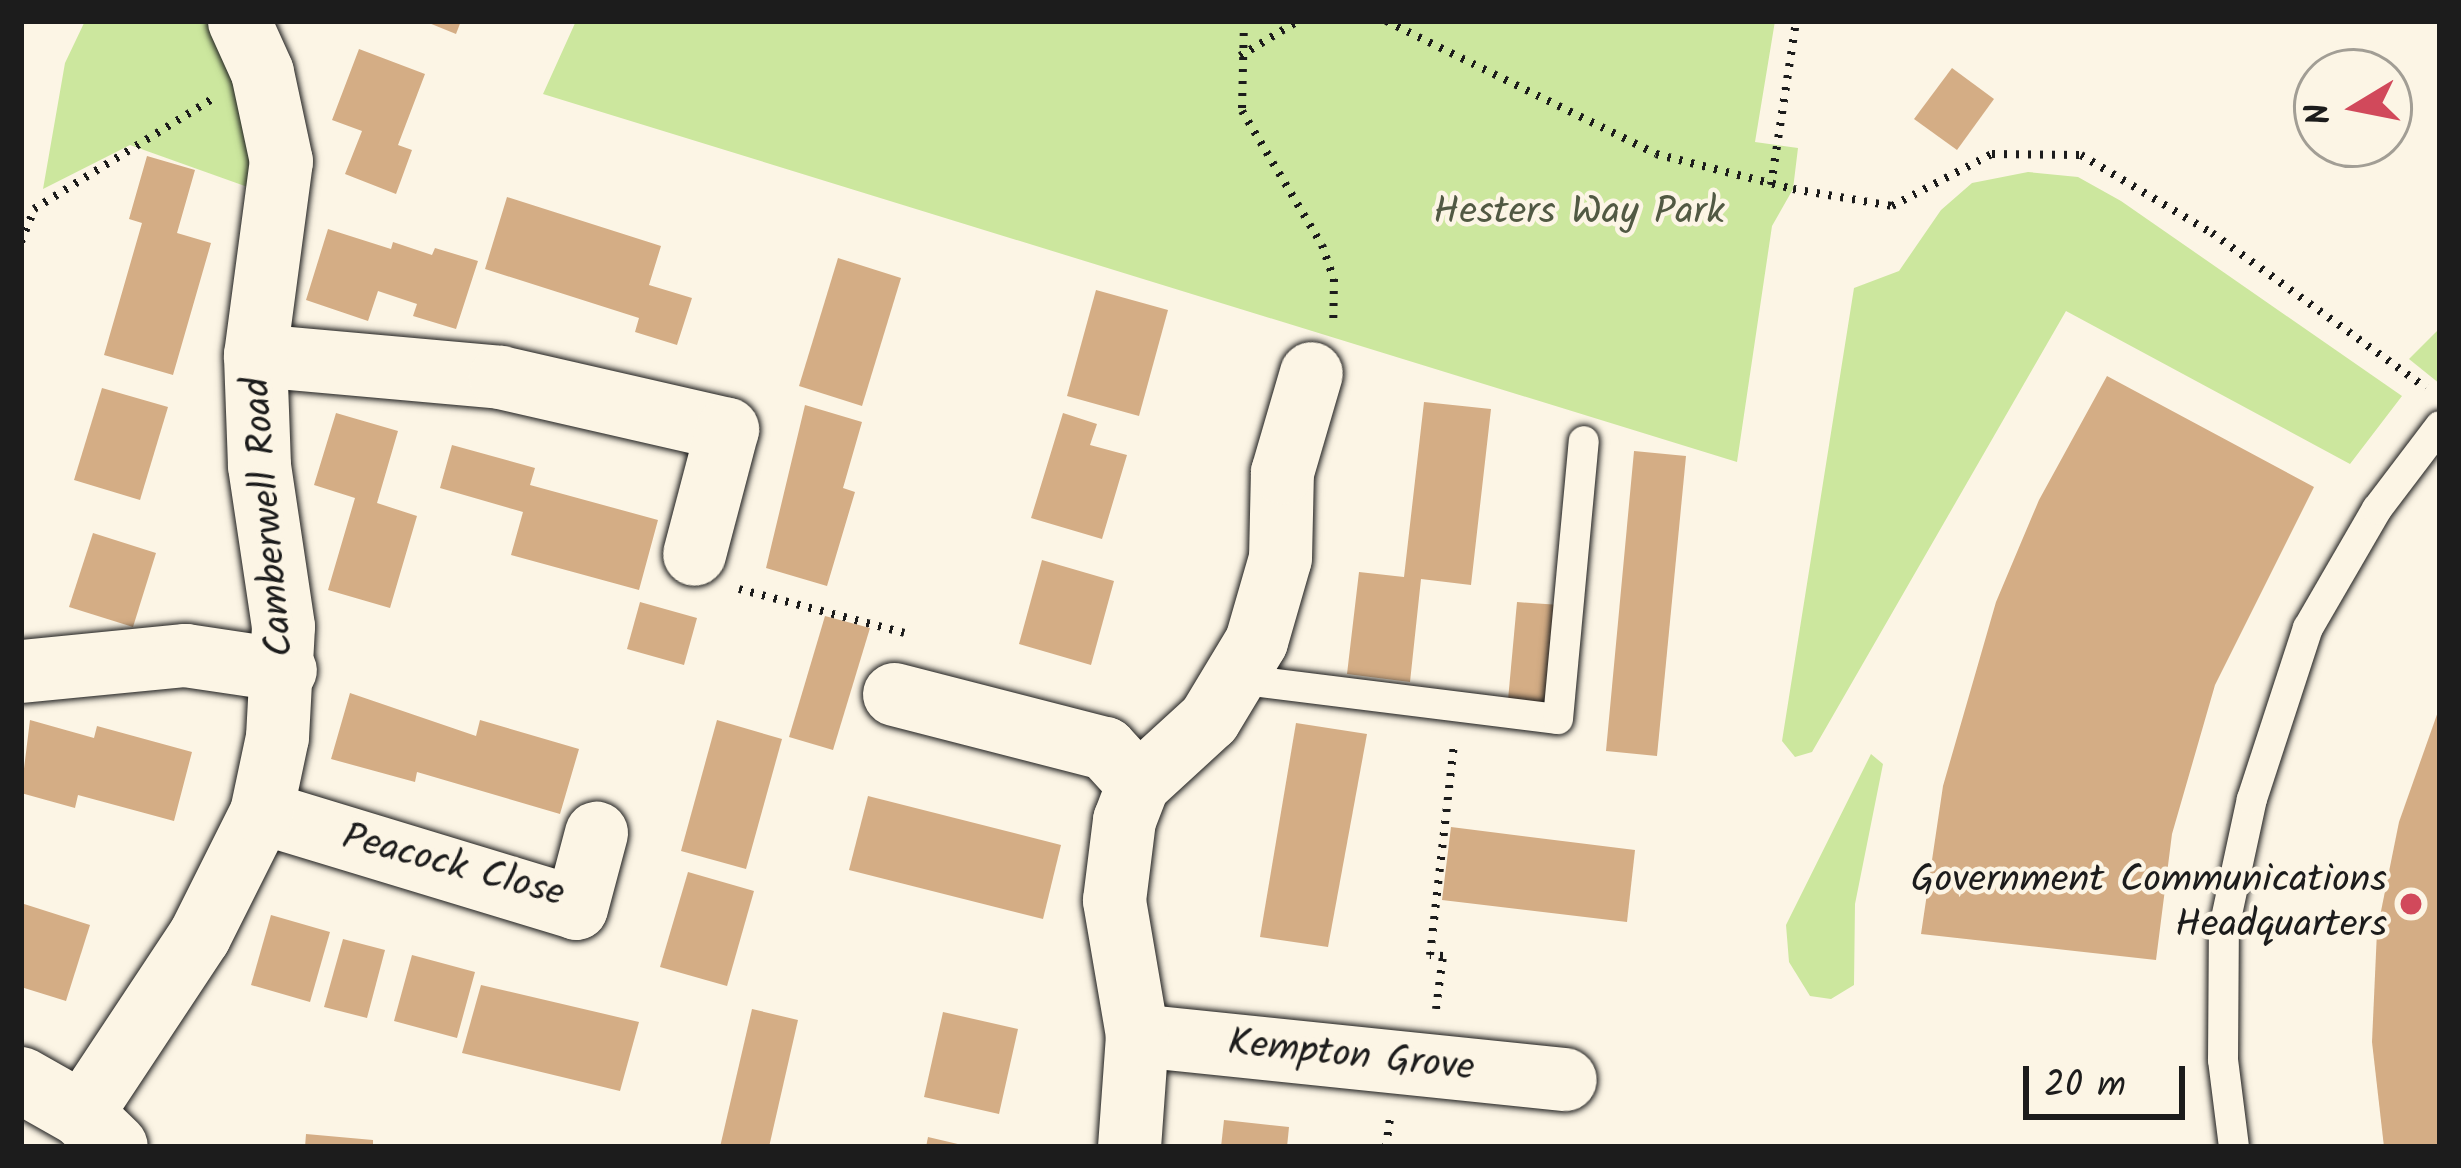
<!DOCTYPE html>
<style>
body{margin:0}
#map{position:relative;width:2461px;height:1168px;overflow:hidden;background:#fcf5e5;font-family:Kalam,sans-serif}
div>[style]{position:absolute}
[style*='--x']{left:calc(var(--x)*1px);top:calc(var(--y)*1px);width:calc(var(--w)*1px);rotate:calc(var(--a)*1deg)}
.green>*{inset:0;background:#cce79e}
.building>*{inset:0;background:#d4ad85}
.path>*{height:8px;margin-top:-4px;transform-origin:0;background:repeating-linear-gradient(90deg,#1c1c1c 0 3px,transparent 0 12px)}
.roads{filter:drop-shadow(0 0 3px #1c1c1c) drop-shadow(0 0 3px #1c1c1c)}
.lane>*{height:30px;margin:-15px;padding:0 15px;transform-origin:15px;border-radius:15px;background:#fcf5e5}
.street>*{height:63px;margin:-31.5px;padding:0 31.5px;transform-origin:31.5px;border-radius:31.5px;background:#fcf5e5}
.secondary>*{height:66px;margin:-33px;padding:0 33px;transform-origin:33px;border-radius:33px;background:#fcf5e5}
.dots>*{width:33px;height:33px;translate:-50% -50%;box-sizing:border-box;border:6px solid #fcf5e5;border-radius:50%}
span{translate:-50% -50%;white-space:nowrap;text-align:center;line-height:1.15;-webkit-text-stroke:9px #fcf5e5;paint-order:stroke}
.park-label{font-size:39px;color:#515943}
.street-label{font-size:39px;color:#1c1c1c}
.poi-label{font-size:39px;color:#1c1c1c}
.right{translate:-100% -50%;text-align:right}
.frame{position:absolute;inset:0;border:24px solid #1c1c1c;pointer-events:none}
.north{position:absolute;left:2293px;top:48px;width:120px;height:120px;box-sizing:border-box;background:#fcf5e5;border:3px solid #a29e95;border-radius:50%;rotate:260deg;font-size:33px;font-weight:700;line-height:48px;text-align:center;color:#1c1c1c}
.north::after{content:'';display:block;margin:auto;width:42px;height:54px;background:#d1495b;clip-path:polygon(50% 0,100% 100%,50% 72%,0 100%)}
.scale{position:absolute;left:2023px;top:1066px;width:162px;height:54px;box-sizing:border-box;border:6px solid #1c1c1c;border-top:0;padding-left:15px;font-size:36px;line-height:42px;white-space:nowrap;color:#1c1c1c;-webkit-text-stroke:9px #fcf5e5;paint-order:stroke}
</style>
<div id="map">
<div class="green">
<i style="clip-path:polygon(85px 21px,239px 21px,278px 198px,130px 145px,43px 189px,65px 63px)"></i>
<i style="clip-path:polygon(576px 21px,1775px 21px,1755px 142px,1798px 148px,1793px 189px,1772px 226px,1737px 462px,543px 94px)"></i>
<i style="clip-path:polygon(2028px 172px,2078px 177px,2121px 201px,2402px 396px,2350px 464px,2066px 311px,1812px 752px,1795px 757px,1782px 741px,1854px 288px,1899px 271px,1941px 210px,1972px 183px)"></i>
<i style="clip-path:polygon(2440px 328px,2440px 384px,2409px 359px)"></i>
<i style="clip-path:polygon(1871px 754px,1883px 764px,1855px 904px,1854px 985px,1831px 999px,1810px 996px,1789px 962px,1786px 925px)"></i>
</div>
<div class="building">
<i style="clip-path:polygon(424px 21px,461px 21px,456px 34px)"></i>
<i style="clip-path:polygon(359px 49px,425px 74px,398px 145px,412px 150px,396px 194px,345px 174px,362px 131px,332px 120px)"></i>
<i style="clip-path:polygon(1952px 68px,1994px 99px,1957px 150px,1914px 119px)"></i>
<i style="clip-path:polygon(147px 156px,195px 170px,177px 233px,211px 243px,173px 375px,104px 355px,142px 223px,129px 219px)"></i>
<i style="clip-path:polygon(507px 197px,661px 246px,649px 285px,692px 298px,677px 345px,635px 332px,639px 318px,485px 269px)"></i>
<i style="clip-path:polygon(328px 229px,391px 249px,393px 242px,432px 255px,435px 248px,478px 261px,456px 329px,413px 316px,417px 304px,378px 291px,368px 321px,306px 300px)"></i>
<i style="clip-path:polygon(838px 258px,901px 278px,862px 406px,799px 386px)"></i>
<i style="clip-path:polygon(1096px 290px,1168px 310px,1139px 416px,1067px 396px)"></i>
<i style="clip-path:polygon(2107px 376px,2314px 487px,2215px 685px,2172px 834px,2156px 960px,1921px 934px,1943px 786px,1996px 602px,2039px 500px)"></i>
<i style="clip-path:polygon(102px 388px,168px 407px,140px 500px,74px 480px)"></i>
<i style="clip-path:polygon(1424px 402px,1491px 409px,1471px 585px,1421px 579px,1410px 682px,1347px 674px,1359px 572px,1404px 577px)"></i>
<i style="clip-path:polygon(805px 405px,862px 422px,843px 488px,855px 492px,827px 586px,766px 568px)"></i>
<i style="clip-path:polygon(336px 413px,398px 431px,377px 503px,417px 516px,390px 608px,328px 590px,355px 498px,314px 485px)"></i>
<i style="clip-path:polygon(1063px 413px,1097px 424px,1090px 445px,1127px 455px,1102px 539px,1031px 518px)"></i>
<i style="clip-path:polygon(452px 445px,535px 468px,530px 485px,658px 520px,639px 590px,511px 555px,523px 512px,440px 488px)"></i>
<i style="clip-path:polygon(1634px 451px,1686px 456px,1657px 756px,1606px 751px)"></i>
<i style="clip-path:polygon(93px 533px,156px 553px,133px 627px,69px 607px)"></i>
<i style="clip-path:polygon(1042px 560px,1114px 581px,1091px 665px,1019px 644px)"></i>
<i style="clip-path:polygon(640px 602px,697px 618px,684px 665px,627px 649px)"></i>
<i style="clip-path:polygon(1517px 602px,1560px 605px,1550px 704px,1508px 700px)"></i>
<i style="clip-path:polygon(825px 616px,870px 628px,833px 750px,789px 737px)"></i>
<i style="clip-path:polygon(350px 693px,476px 736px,480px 720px,579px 749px,560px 814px,417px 772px,415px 782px,331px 759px)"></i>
<i style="clip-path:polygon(2440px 706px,2440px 1147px,2384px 1147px,2372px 1042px,2377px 931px,2399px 822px)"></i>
<i style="clip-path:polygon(30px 720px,94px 738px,97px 726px,192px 752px,174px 821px,78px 795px,75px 808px,21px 793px)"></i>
<i style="clip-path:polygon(717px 720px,782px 739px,746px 869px,681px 851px)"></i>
<i style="clip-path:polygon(1296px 723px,1367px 734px,1328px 947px,1260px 937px)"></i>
<i style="clip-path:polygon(868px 796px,1061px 845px,1043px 919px,849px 870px)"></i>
<i style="clip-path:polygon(1451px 827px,1635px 850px,1627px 922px,1442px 900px)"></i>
<i style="clip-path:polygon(688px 872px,754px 891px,727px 986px,660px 967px)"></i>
<i style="clip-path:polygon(21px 903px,90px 925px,66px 1001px,21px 987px)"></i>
<i style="clip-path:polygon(271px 915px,330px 932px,310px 1002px,251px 985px)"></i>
<i style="clip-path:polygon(343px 939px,385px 950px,367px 1018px,324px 1007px)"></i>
<i style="clip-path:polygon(412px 955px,475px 972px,457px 1038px,394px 1021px)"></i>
<i style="clip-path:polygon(481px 985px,639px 1022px,620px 1091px,462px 1053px)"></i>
<i style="clip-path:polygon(752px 1009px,798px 1020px,769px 1147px,720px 1147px)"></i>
<i style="clip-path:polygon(943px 1012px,1018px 1029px,999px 1114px,924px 1097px)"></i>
<i style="clip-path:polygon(1224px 1120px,1289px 1127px,1287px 1147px,1221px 1147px)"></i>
<i style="clip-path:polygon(306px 1134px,373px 1140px,373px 1147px,305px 1147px)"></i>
<i style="clip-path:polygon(928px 1137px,962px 1145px,961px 1147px,926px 1147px)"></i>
</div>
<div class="path">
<i style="--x:1244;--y:21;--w:90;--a:91.3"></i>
<i style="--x:1242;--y:111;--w:156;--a:59.2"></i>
<i style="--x:1322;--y:245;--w:36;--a:71"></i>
<i style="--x:1334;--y:279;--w:39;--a:91"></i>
<i style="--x:1386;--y:21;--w:301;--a:26.2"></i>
<i style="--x:1656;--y:154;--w:141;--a:14.3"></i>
<i style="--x:1793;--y:189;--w:100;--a:9.7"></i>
<i style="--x:1892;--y:206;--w:113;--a:-27.5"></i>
<i style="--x:1992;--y:154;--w:89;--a:0.6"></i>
<i style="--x:2081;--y:155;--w:152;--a:30.8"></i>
<i style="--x:2212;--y:233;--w:264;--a:35.9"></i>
<i style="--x:1240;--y:56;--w:68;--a:-31.1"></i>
<i style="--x:1771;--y:185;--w:166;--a:-81.3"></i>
<i style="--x:21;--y:242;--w:35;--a:-68"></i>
<i style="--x:34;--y:209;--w:209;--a:-31.7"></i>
<i style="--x:739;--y:589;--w:171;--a:14.9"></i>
<i style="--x:1436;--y:1009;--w:53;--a:-82.5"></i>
<i style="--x:1443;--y:956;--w:13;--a:-176"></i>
<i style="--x:1430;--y:955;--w:212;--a:-83.5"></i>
<i style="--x:1386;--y:1147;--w:28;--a:-82"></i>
</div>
<div class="roads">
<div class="lane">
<i style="--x:1236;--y:679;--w:324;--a:7.1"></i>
<i style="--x:1558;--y:719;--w:279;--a:-84.7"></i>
<i style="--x:2234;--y:1147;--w:88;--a:-97.2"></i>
<i style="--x:2223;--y:1060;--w:132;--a:-89.6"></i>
<i style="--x:2224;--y:928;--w:132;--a:-77.8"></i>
<i style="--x:2252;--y:799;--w:180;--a:-71.9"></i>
<i style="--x:2308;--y:628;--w:138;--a:-59.9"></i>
<i style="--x:2377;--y:509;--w:104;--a:-52.8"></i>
</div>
<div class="street">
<i style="--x:255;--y:355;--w:246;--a:5.1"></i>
<i style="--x:500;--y:377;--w:233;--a:12.9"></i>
<i style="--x:727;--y:429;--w:129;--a:104.8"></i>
<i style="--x:21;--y:671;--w:165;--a:-5.6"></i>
<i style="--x:185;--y:655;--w:101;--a:8.5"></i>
<i style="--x:894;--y:694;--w:218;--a:14.4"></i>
<i style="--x:1105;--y:748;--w:49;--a:47.5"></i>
<i style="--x:261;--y:812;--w:329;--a:16.9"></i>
<i style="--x:576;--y:908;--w:78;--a:-75.1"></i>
<i style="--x:1137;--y:1035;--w:430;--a:5.9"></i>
<i style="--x:81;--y:1114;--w:214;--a:-56.5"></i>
<i style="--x:199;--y:936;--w:139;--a:-63.4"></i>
<i style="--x:261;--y:812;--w:77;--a:-78"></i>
<i style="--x:277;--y:737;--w:111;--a:-86.9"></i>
<i style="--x:283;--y:626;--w:163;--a:-98.5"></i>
<i style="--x:259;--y:465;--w:110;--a:-92.1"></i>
<i style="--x:255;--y:355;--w:196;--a:-82.4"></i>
<i style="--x:281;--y:161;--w:91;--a:-102.1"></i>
<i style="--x:262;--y:72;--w:56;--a:-114.3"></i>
<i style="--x:1129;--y:1147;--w:112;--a:-85.9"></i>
<i style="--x:1137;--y:1035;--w:137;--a:-99.7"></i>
<i style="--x:1114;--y:900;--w:81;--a:-82.9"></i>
<i style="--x:1124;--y:820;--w:39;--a:-69"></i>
<i style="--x:1138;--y:784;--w:96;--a:-42.5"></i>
<i style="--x:1209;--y:719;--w:91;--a:-58.9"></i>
<i style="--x:1256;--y:641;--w:86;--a:-73.9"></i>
<i style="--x:1280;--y:558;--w:86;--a:-88.7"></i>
<i style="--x:1282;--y:472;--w:103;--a:-73.7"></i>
</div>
<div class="secondary">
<i style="--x:21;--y:1080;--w:69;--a:29.5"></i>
<i style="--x:81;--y:1114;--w:47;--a:44.1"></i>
</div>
</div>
<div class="dots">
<i style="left:2411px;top:904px;background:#d1495b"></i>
</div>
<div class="park-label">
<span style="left:1579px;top:213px">Hesters Way Park</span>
</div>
<div class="street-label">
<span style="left:270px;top:517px;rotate:-95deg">Camberwell Road</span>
<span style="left:453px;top:867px;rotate:15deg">Peacock Close</span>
<span style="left:1351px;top:1057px;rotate:6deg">Kempton Grove</span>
</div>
<div class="poi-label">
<span class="right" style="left:2387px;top:904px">Government Communications<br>Headquarters</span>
</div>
<div class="frame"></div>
<div class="north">N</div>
<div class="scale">20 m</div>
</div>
